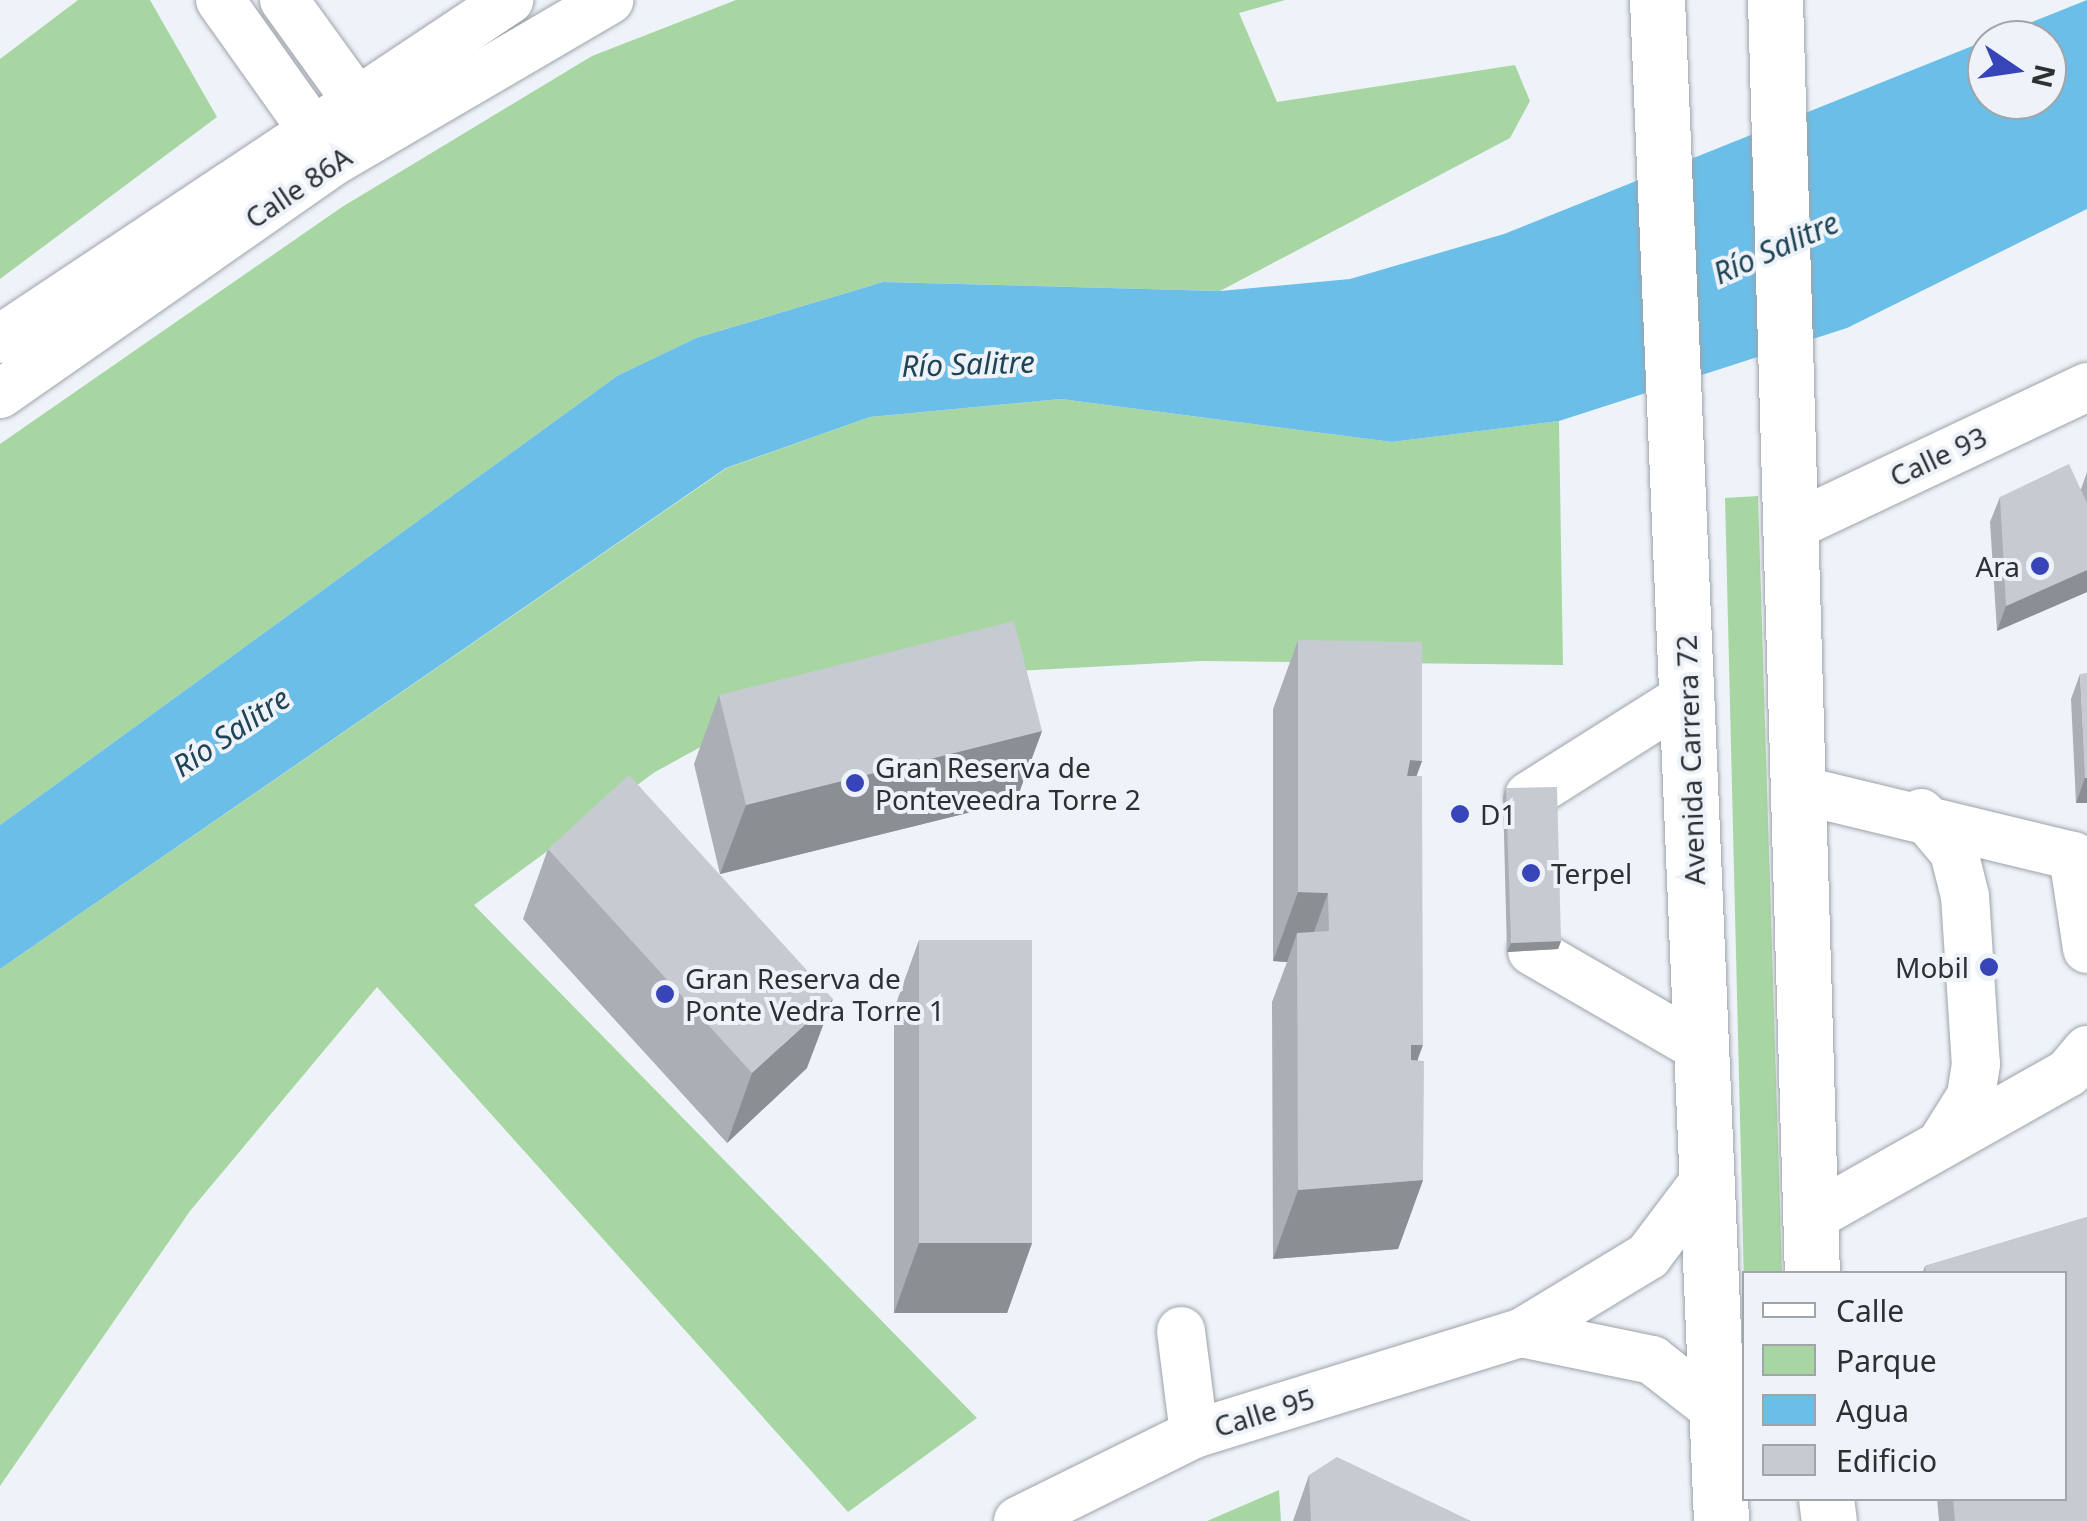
<!DOCTYPE html>
<meta charset="utf-8">
<style>
body{margin:0}
#map{position:relative;width:2087px;height:1521px;overflow:hidden;background:#eef3fa;font-family:"Noto Sans",sans-serif}
div>[style]{position:absolute}
[style*='--x']{left:calc(var(--x)*1px);top:calc(var(--y)*1px);width:calc(var(--w)*1px);rotate:calc(var(--a)*1deg)}
.green>*{inset:0;background:#a8d6a3}
.water>*{inset:0;background:#6bbee7}
.roads{filter:drop-shadow(0 0 2px #9ea3a9) drop-shadow(0 0 2px #9ea3a9)}
.minor>*{height:48px;margin:-24px;padding:0 24px;transform-origin:24px;border-radius:24px;background:#fff}
.highway>*{height:55px;margin:-27.5px;padding:0 27.5px;transform-origin:27.5px;border-radius:27.5px;background:#fff}
.wall>*{inset:0;background:#aaafb5}
.shaded-wall>*{inset:0;background:#8b8e93}
.building>*{inset:0;background:#c6cbd2}
.dots>*{width:28px;height:28px;translate:-50% -50%;box-sizing:border-box;border:5px solid #eef3fa;border-radius:50%}
span{translate:-50% -50%;white-space:nowrap;text-align:center;line-height:1.15;-webkit-text-stroke:8px #eef3fa;paint-order:stroke}
.street-label{font-size:28px;color:#2e3032}
.poi-label{font-size:28px;color:#2e3032}
.right{translate:-100% -50%;text-align:right}
.left{translate:0 -50%;text-align:left}
.water-label{font-size:30px;color:#204456;font-style:italic}
.legend{position:absolute;left:1742px;top:1271px;width:325px;height:230px;box-sizing:border-box;background:#eef3fa;border:2px solid #a1a5aa;margin:0;padding:12px 18px;list-style:none;font-size:30px;color:#2e3032}
.legend li{display:flex;align-items:center;gap:20px;height:50px}
.legend b{width:50px;border:2px solid #a1a5aa}
.north{position:absolute;left:1967px;top:20px;width:100px;height:100px;box-sizing:border-box;background:#eef3fa;border:2px solid #a1a5aa;border-radius:50%;rotate:103deg;font-size:28px;font-weight:700;line-height:40px;text-align:center;color:#2e3032}
.north::after{content:'';display:block;margin:auto;width:35px;height:45px;background:#3845b8;clip-path:polygon(50% 0,100% 100%,50% 72%,0 100%)}
</style>
<div id="map">
<div class="green">
<i style="clip-path:polygon(78px 0,150px 0,217px 117px,0 279px,0 59px)"></i>
<i style="clip-path:polygon(736px 0,1285px 0,1239px 13px,1277px 102px,1515px 65px,1530px 101px,1510px 138px,1220px 291px,883px 282px,696px 338px,617px 376px,0 825px,0 444px,342px 207px,592px 56px)"></i>
<i style="clip-path:polygon(1061px 399px,1392px 442px,1559px 421px,1563px 665px,1201px 661px,943px 675px,737px 727px,655px 772px,474px 905px,977px 1418px,848px 1512px,377px 987px,190px 1211px,0 1486px,0 969px,727px 468px,870px 417px)"></i>
<i style="clip-path:polygon(1758px 496px,1782px 1273px,1744px 1274px,1744px 1285px,1725px 498px)"></i>
<i style="clip-path:polygon(1279px 1490px,1281px 1521px,1207px 1521px)"></i>
</div>
<div class="water">
<i style="clip-path:polygon(evenodd,2087px 0,2087px 209px,1847px 328px,1559px 421px,1392px 442px,1061px 399px,870px 417px,726px 468px,0 969px,0 825px,617px 376px,696px 338px,883px 282px,1220px 291px,1350px 279px,1504px 234px,2087px 0,1987px 40px,2047px 40px,2047px 100px,1987px 100px,1987px 40px)"></i>
</div>
<div class="roads">
<div class="minor">
<i style="--x:220;--y:0;--w:186;--a:54.6"></i>
<i style="--x:284;--y:0;--w:150;--a:54.2"></i>
<i style="--x:0;--y:339;--w:612;--a:-33.66"></i>
<i style="--x:0;--y:394;--w:407;--a:-34.9"></i>
<i style="--x:334;--y:161;--w:319;--a:-30.3"></i>
<i style="--x:1789;--y:528;--w:330;--a:-25.3"></i>
<i style="--x:1796;--y:789;--w:285;--a:13.6"></i>
<i style="--x:2073;--y:856;--w:94;--a:81.4"></i>
<i style="--x:1529;--y:796;--w:187;--a:-32.3"></i>
<i style="--x:1921;--y:813;--w:51;--a:49.8"></i>
<i style="--x:1954;--y:852;--w:45;--a:76"></i>
<i style="--x:1965;--y:896;--w:168;--a:86.3"></i>
<i style="--x:1976;--y:1064;--w:32;--a:99"></i>
<i style="--x:1971;--y:1096;--w:57;--a:122"></i>
<i style="--x:1532;--y:951;--w:196;--a:30"></i>
<i style="--x:1809;--y:1219;--w:297;--a:-29.4"></i>
<i style="--x:2068;--y:1073;--w:30;--a:-50"></i>
<i style="--x:1181;--y:1331;--w:104;--a:82.8"></i>
<i style="--x:1521;--y:1333;--w:134;--a:11.6"></i>
<i style="--x:1652;--y:1360;--w:81;--a:38"></i>
<i style="--x:1018;--y:1521;--w:196;--a:-26.3"></i>
<i style="--x:1194;--y:1434;--w:342;--a:-17.2"></i>
<i style="--x:1521;--y:1333;--w:149;--a:-31.2"></i>
<i style="--x:1648;--y:1256;--w:98;--a:-52.9"></i>
</div>
<div class="highway">
<i style="--x:1657;--y:0;--w:1522;--a:87.59"></i>
<i style="--x:1775;--y:0;--w:1275;--a:88.34"></i>
<i style="--x:1826;--y:1498;--w:23;--a:83"></i>
</div>
</div>
<div class="wall">
<i style="clip-path:polygon(2087px 472px,2087px 592px,1997px 631px,1990px 522px,2000px 497px,2081px 489px)"></i>
<i style="clip-path:polygon(1298px 640px,1422px 761px,1416px 776px,1418px 1061px,1423px 1180px,1398px 1249px,1273px 1259px,1272px 1002px,1287px 962px,1273px 961px,1273px 709px)"></i>
<i style="clip-path:polygon(2080px 674px,2087px 803px,2076px 803px,2071px 699px)"></i>
<i style="clip-path:polygon(719px 695px,1042px 731px,1016px 801px,720px 874px,694px 764px)"></i>
<i style="clip-path:polygon(1506px 788px,1561px 941px,1558px 949px,1507px 952px,1503px 797px)"></i>
<i style="clip-path:polygon(548px 849px,807px 1068px,727px 1143px,523px 919px)"></i>
<i style="clip-path:polygon(919px 940px,1032px 1243px,1007px 1313px,894px 1313px,894px 1009px)"></i>
<i style="clip-path:polygon(2087px 1217px,2087px 1521px,1939px 1521px,1937px 1498px,2064px 1498px,2064px 1274px,1922px 1274px,1925px 1266px)"></i>
<i style="clip-path:polygon(1309px 1475px,1471px 1521px,1293px 1521px)"></i>
</div>
<div class="shaded-wall">
<i style="clip-path:polygon(2087px 570px,2087px 592px,1997px 631px,2006px 606px)"></i>
<i style="clip-path:polygon(1042px 731px,1016px 801px,720px 874px,746px 805px)"></i>
<i style="clip-path:polygon(1410px 760px,1422px 761px,1397px 830px)"></i>
<i style="clip-path:polygon(2085px 778px,2087px 778px,2087px 803px,2076px 803px)"></i>
<i style="clip-path:polygon(1298px 892px,1328px 893px,1303px 962px,1297px 933px,1287px 962px,1273px 961px)"></i>
<i style="clip-path:polygon(1561px 941px,1558px 949px,1507px 952px,1511px 943px)"></i>
<i style="clip-path:polygon(833px 999px,807px 1068px,727px 1143px,752px 1073px)"></i>
<i style="clip-path:polygon(1411px 1045px,1423px 1045px,1398px 1114px)"></i>
<i style="clip-path:polygon(1423px 1180px,1398px 1249px,1273px 1259px,1298px 1190px)"></i>
<i style="clip-path:polygon(919px 1243px,1032px 1243px,1007px 1313px,894px 1313px)"></i>
</div>
<div class="building">
<i style="clip-path:polygon(2069px 464px,2087px 503px,2087px 570px,2006px 606px,2000px 497px)"></i>
<i style="clip-path:polygon(1014px 621px,1042px 731px,746px 805px,719px 695px)"></i>
<i style="clip-path:polygon(1298px 640px,1422px 642px,1422px 761px,1410px 760px,1407px 776px,1422px 776px,1423px 1045px,1411px 1045px,1411px 1060px,1424px 1061px,1423px 1180px,1298px 1190px,1297px 933px,1329px 931px,1328px 893px,1298px 892px)"></i>
<i style="clip-path:polygon(2087px 673px,2087px 778px,2085px 778px,2080px 674px)"></i>
<i style="clip-path:polygon(629px 775px,833px 999px,752px 1073px,548px 849px)"></i>
<i style="clip-path:polygon(1557px 787px,1561px 941px,1511px 943px,1506px 788px)"></i>
<i style="clip-path:polygon(919px 940px,1032px 940px,1032px 1243px,919px 1243px)"></i>
<i style="clip-path:polygon(2087px 1217px,2087px 1521px,1955px 1521px,1953px 1498px,2064px 1498px,2064px 1274px,1926px 1274px,1925px 1266px)"></i>
<i style="clip-path:polygon(1337px 1457px,1471px 1521px,1311px 1521px,1309px 1475px)"></i>
</div>
<div class="dots">
<i style="left:2040px;top:566px;background:#3845b8"></i>
<i style="left:855px;top:783px;background:#3845b8"></i>
<i style="left:1460px;top:814px;background:#3845b8"></i>
<i style="left:1531px;top:873px;background:#3845b8"></i>
<i style="left:1989px;top:967px;background:#3845b8"></i>
<i style="left:665px;top:994px;background:#3845b8"></i>
</div>
<div class="street-label">
<span style="left:298px;top:187px;rotate:-34deg">Calle 86A</span>
<span style="left:1938px;top:456px;rotate:-25deg">Calle 93</span>
<span style="left:1690px;top:760px;rotate:-92deg">Avenida Carrera 72</span>
<span style="left:1264px;top:1412px;rotate:-17deg">Calle 95</span>
</div>
<div class="poi-label">
<span class="right" style="left:2020px;top:566px">Ara</span>
<span class="left" style="left:875px;top:783px">Gran Reserva de<br>Ponteveedra Torre 2</span>
<span class="left" style="left:1480px;top:814px">D1</span>
<span class="left" style="left:1551px;top:873px">Terpel</span>
<span class="right" style="left:1969px;top:967px">Mobil</span>
<span class="left" style="left:685px;top:994px">Gran Reserva de<br>Ponte Vedra Torre 1</span>
</div>
<div class="water-label">
<span style="left:1776px;top:248px;rotate:-24deg">Río Salitre</span>
<span style="left:968px;top:364px;rotate:-2deg">Río Salitre</span>
<span style="left:231px;top:732px;rotate:-34deg">Río Salitre</span>
</div>
<ul class="legend">
<li><b style="height:12px;background:#fff"></b>Calle</li>
<li><b style="height:28px;background:#a8d6a3"></b>Parque</li>
<li><b style="height:28px;background:#6bbee7"></b>Agua</li>
<li><b style="height:28px;background:#c6cbd2"></b>Edificio</li>
</ul>
<div class="north">N</div>
</div>
